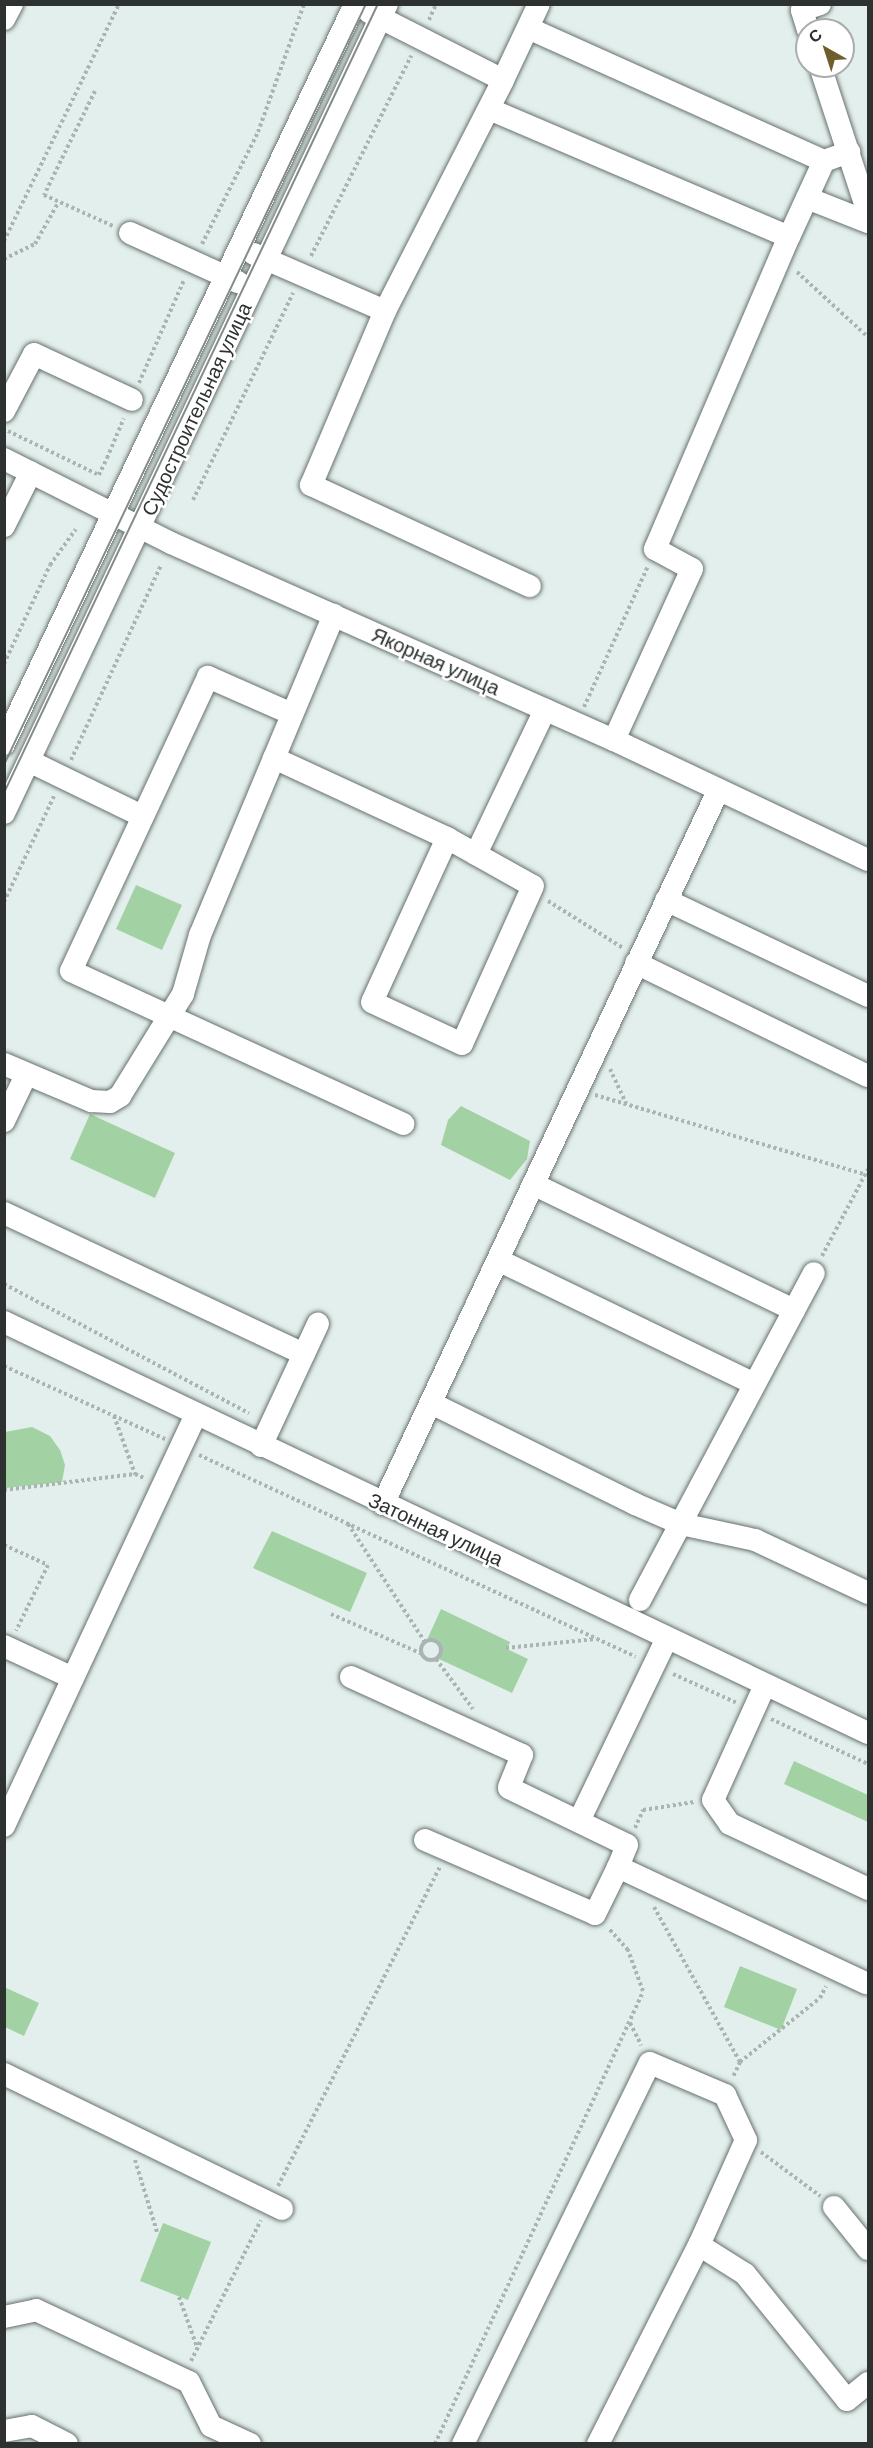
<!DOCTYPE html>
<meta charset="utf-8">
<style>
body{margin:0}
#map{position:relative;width:873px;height:2448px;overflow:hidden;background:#e3efec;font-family:Barlow,sans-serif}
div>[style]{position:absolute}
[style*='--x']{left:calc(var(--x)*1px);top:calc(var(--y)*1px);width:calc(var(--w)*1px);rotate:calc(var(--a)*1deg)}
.green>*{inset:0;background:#a2d2a3}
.path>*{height:4px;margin-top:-2px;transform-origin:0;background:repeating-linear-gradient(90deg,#aab4b2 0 3px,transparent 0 6px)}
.path>.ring{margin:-2px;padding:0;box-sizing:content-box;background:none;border:4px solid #aab4b2;border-radius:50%}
.roads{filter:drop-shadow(0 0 2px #67716f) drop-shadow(0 0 2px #67716f)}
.minor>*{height:22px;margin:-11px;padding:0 11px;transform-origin:11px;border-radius:11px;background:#fff}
.tram>*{height:1.5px;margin:-0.75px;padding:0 0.75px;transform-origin:0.75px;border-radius:0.75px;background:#848c8a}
span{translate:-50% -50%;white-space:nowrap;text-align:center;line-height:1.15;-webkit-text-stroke:5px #fff;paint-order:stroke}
.street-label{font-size:20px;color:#2d3231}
.frame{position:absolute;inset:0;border:6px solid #2d3231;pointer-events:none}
.north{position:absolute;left:795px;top:18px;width:60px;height:60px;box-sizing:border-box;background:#fff;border:2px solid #abadad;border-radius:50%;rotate:321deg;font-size:16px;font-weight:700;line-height:24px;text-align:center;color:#2d3231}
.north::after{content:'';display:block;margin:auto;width:21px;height:27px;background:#705d2c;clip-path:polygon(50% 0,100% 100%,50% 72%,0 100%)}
</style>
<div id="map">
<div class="green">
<i style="clip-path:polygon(136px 885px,182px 905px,162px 950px,116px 929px)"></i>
<i style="clip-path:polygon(461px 1106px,530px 1141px,527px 1159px,510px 1180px,441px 1145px,448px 1120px)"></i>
<i style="clip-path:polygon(90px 1114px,175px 1153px,155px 1198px,70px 1159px)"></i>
<i style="clip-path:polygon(32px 1427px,50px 1436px,60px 1450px,65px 1465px,62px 1482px,5px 1488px,5px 1432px)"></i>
<i style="clip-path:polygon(272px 1531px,367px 1573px,350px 1612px,253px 1568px)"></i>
<i style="clip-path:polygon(441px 1609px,510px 1642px,507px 1649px,528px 1659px,512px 1693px,439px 1659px,441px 1645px,435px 1640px,426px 1642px)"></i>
<i style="clip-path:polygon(794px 1761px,868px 1795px,868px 1822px,784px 1784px)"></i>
<i style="clip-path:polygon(740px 1966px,797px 1989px,781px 2030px,724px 2007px)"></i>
<i style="clip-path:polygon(4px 1987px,39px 2003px,24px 2036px,5px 2027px)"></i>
<i style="clip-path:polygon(163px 2223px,211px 2242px,188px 2300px,140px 2281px)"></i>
</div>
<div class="path">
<i style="--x:429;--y:20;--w:17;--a:-66"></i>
<i style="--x:95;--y:91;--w:116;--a:116.1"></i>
<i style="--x:44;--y:195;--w:76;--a:24.2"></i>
<i style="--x:4;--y:241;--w:263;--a:-64.1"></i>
<i style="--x:202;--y:244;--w:125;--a:-63.4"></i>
<i style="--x:258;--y:132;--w:136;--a:-70.2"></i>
<i style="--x:311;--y:256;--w:224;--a:-63.4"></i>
<i style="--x:4;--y:259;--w:34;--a:-26"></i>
<i style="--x:35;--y:244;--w:47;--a:-60.7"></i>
<i style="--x:797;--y:272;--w:96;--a:42.5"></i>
<i style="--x:139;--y:383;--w:112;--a:-66.4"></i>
<i style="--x:8;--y:431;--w:101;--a:25.8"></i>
<i style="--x:99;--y:475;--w:19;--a:-65"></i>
<i style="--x:107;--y:458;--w:43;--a:-67"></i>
<i style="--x:193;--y:500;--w:230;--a:-64.2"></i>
<i style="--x:4;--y:664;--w:109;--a:-65.1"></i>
<i style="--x:50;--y:565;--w:44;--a:-54.2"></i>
<i style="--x:584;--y:707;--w:155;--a:-65.6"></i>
<i style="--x:71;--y:760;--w:213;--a:-65.2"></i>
<i style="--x:548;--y:901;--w:89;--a:32.1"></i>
<i style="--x:4;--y:902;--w:117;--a:-64.7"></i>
<i style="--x:610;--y:1069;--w:38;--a:65"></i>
<i style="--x:595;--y:1095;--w:283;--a:16.4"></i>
<i style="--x:822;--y:1256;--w:98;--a:-62.1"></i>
<i style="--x:4;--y:1284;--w:277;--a:27.8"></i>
<i style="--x:4;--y:1366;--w:177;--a:24.4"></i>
<i style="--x:114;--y:1416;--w:62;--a:70.1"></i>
<i style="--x:199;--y:1455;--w:481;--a:24.8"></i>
<i style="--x:4;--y:1490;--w:132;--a:-7"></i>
<i style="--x:135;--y:1474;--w:12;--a:24"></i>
<i style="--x:348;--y:1524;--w:141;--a:56.9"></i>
<i style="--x:4;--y:1545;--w:48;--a:24.4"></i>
<i style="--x:48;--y:1565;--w:73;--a:115.9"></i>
<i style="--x:331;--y:1614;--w:99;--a:23.7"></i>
<i class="ring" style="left:421px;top:1640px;width:16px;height:16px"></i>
<i style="--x:506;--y:1648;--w:90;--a:-5.7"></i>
<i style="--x:436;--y:1659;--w:62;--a:53.5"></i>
<i style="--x:673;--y:1674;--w:70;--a:24.4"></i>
<i style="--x:771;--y:1719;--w:107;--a:24.9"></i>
<i style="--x:635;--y:1828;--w:20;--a:-66"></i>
<i style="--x:643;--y:1810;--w:52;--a:-8.9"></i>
<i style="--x:654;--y:1907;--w:177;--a:61"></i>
<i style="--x:740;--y:2062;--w:17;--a:115"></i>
<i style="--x:630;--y:2023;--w:25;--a:63"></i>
<i style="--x:740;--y:2062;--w:102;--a:-38.7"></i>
<i style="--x:820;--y:1998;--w:13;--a:-63"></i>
<i style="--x:761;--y:2152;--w:74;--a:36.7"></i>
<i style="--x:135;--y:2160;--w:78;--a:73"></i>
<i style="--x:278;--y:2186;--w:358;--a:-63.1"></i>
<i style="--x:179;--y:2297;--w:53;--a:70.2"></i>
<i style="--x:191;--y:2361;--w:157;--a:-63.6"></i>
<i style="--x:435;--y:2444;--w:498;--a:-65.3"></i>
<i style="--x:643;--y:1991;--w:44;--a:-110.1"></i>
<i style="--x:628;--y:1950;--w:30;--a:-132"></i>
</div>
<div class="roads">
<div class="minor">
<i style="--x:4;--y:19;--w:17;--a:-62"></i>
<i style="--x:528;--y:28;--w:325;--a:24.2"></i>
<i style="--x:808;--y:30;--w:21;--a:-107"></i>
<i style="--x:802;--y:10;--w:19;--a:-18"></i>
<i style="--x:820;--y:66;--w:155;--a:71.9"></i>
<i style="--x:503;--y:80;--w:84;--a:-64.7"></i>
<i style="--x:489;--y:109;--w:326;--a:23.1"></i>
<i style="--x:789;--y:237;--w:84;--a:-65.3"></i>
<i style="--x:824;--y:161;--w:27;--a:-20"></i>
<i style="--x:807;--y:198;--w:66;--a:21.5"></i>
<i style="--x:130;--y:233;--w:119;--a:24.4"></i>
<i style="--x:254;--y:254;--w:143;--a:23.5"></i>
<i style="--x:385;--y:311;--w:259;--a:-62.9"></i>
<i style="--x:503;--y:80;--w:150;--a:-153.1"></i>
<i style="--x:385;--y:311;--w:189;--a:113"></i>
<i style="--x:311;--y:485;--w:241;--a:24.8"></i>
<i style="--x:4;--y:411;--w:64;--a:-62.2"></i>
<i style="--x:34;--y:354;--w:108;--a:25.1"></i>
<i style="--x:4;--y:459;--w:187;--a:26.7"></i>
<i style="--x:171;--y:543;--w:485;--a:24"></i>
<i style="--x:614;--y:740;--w:281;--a:25.3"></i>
<i style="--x:4;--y:526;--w:60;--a:-63.4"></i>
<i style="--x:292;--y:714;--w:92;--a:-156.2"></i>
<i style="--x:208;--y:677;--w:324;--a:115"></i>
<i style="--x:71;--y:971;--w:366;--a:24.7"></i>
<i style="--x:614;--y:740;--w:188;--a:-65.5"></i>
<i style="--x:692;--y:569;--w:42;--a:-151.6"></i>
<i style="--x:655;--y:549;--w:340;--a:-66.8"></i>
<i style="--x:4;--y:744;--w:819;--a:-64.62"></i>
<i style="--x:274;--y:758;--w:191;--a:24.8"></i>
<i style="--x:447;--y:838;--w:98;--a:29.2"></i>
<i style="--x:533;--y:886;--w:173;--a:114.2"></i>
<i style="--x:462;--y:1044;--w:99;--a:-155"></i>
<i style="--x:372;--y:1002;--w:180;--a:-65.4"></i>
<i style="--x:29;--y:761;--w:126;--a:26"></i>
<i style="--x:4;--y:813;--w:895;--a:-64.67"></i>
<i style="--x:476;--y:854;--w:160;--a:-64.4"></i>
<i style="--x:666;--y:900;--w:224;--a:25.4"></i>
<i style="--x:636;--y:963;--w:258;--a:26"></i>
<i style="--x:4;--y:1064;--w:95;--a:23"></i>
<i style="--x:91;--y:1101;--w:19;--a:3"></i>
<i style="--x:110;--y:1102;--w:12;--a:-31"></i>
<i style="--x:120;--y:1096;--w:120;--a:-58.3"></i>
<i style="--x:183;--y:994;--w:61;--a:-73.9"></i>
<i style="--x:200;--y:935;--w:347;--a:-67.3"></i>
<i style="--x:4;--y:1121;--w:51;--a:-64.4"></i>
<i style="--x:533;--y:1184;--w:290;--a:25.8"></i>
<i style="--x:4;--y:1213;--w:331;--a:25.2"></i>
<i style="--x:498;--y:1260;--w:284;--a:25.8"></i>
<i style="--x:4;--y:1322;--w:957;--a:25.44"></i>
<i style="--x:431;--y:1403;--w:228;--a:26.3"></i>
<i style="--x:635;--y:1504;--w:50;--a:23.5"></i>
<i style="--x:681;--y:1524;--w:76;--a:12.2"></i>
<i style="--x:755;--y:1540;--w:125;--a:25.1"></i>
<i style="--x:261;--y:1446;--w:135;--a:-65"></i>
<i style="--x:383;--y:1504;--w:788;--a:-64.83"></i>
<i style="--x:640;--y:1600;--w:370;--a:-62"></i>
<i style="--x:4;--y:1646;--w:76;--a:24.9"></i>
<i style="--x:351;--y:1677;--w:188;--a:24.5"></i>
<i style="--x:522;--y:1755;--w:35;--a:112"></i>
<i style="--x:509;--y:1788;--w:131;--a:25.8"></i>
<i style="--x:627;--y:1845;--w:24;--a:112"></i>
<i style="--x:618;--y:1867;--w:274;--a:25.1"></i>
<i style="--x:765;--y:1685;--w:126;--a:114.3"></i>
<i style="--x:713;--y:1800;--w:29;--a:55"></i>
<i style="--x:730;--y:1824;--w:153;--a:25.2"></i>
<i style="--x:579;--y:1821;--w:203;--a:-64.3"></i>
<i style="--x:4;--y:1826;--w:454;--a:-65"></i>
<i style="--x:425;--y:1840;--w:185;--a:23.5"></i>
<i style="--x:595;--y:1914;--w:52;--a:-63.9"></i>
<i style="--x:4;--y:2074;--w:309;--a:25.9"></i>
<i style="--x:834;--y:2207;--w:54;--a:51"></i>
<i style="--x:4;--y:2317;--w:33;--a:-12"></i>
<i style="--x:36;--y:2310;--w:169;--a:25.2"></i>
<i style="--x:189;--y:2382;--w:49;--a:63.4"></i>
<i style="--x:211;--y:2426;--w:43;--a:24.8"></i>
<i style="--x:4;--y:2431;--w:28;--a:-10"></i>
<i style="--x:32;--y:2426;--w:39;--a:27"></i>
<i style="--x:463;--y:2444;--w:424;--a:-63.9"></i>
<i style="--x:650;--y:2063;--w:82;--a:23.1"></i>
<i style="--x:725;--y:2095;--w:50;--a:65"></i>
<i style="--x:746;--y:2140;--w:115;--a:114.1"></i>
<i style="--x:699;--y:2245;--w:54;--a:32.2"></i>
<i style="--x:745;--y:2274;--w:162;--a:51"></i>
<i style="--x:847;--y:2400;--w:27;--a:-39"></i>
<i style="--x:598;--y:2444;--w:223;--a:-63.1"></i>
</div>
</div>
<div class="tram">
<i style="--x:4;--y:765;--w:843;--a:-64.56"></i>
<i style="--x:4;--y:793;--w:873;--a:-64.64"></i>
</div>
<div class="street-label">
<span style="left:196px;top:409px;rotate:-65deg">Судостроительная улица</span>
<span style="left:436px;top:661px;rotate:24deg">Якорная улица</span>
<span style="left:436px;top:1529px;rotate:25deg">Затонная улица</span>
</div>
<div class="frame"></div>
<div class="north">С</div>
</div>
